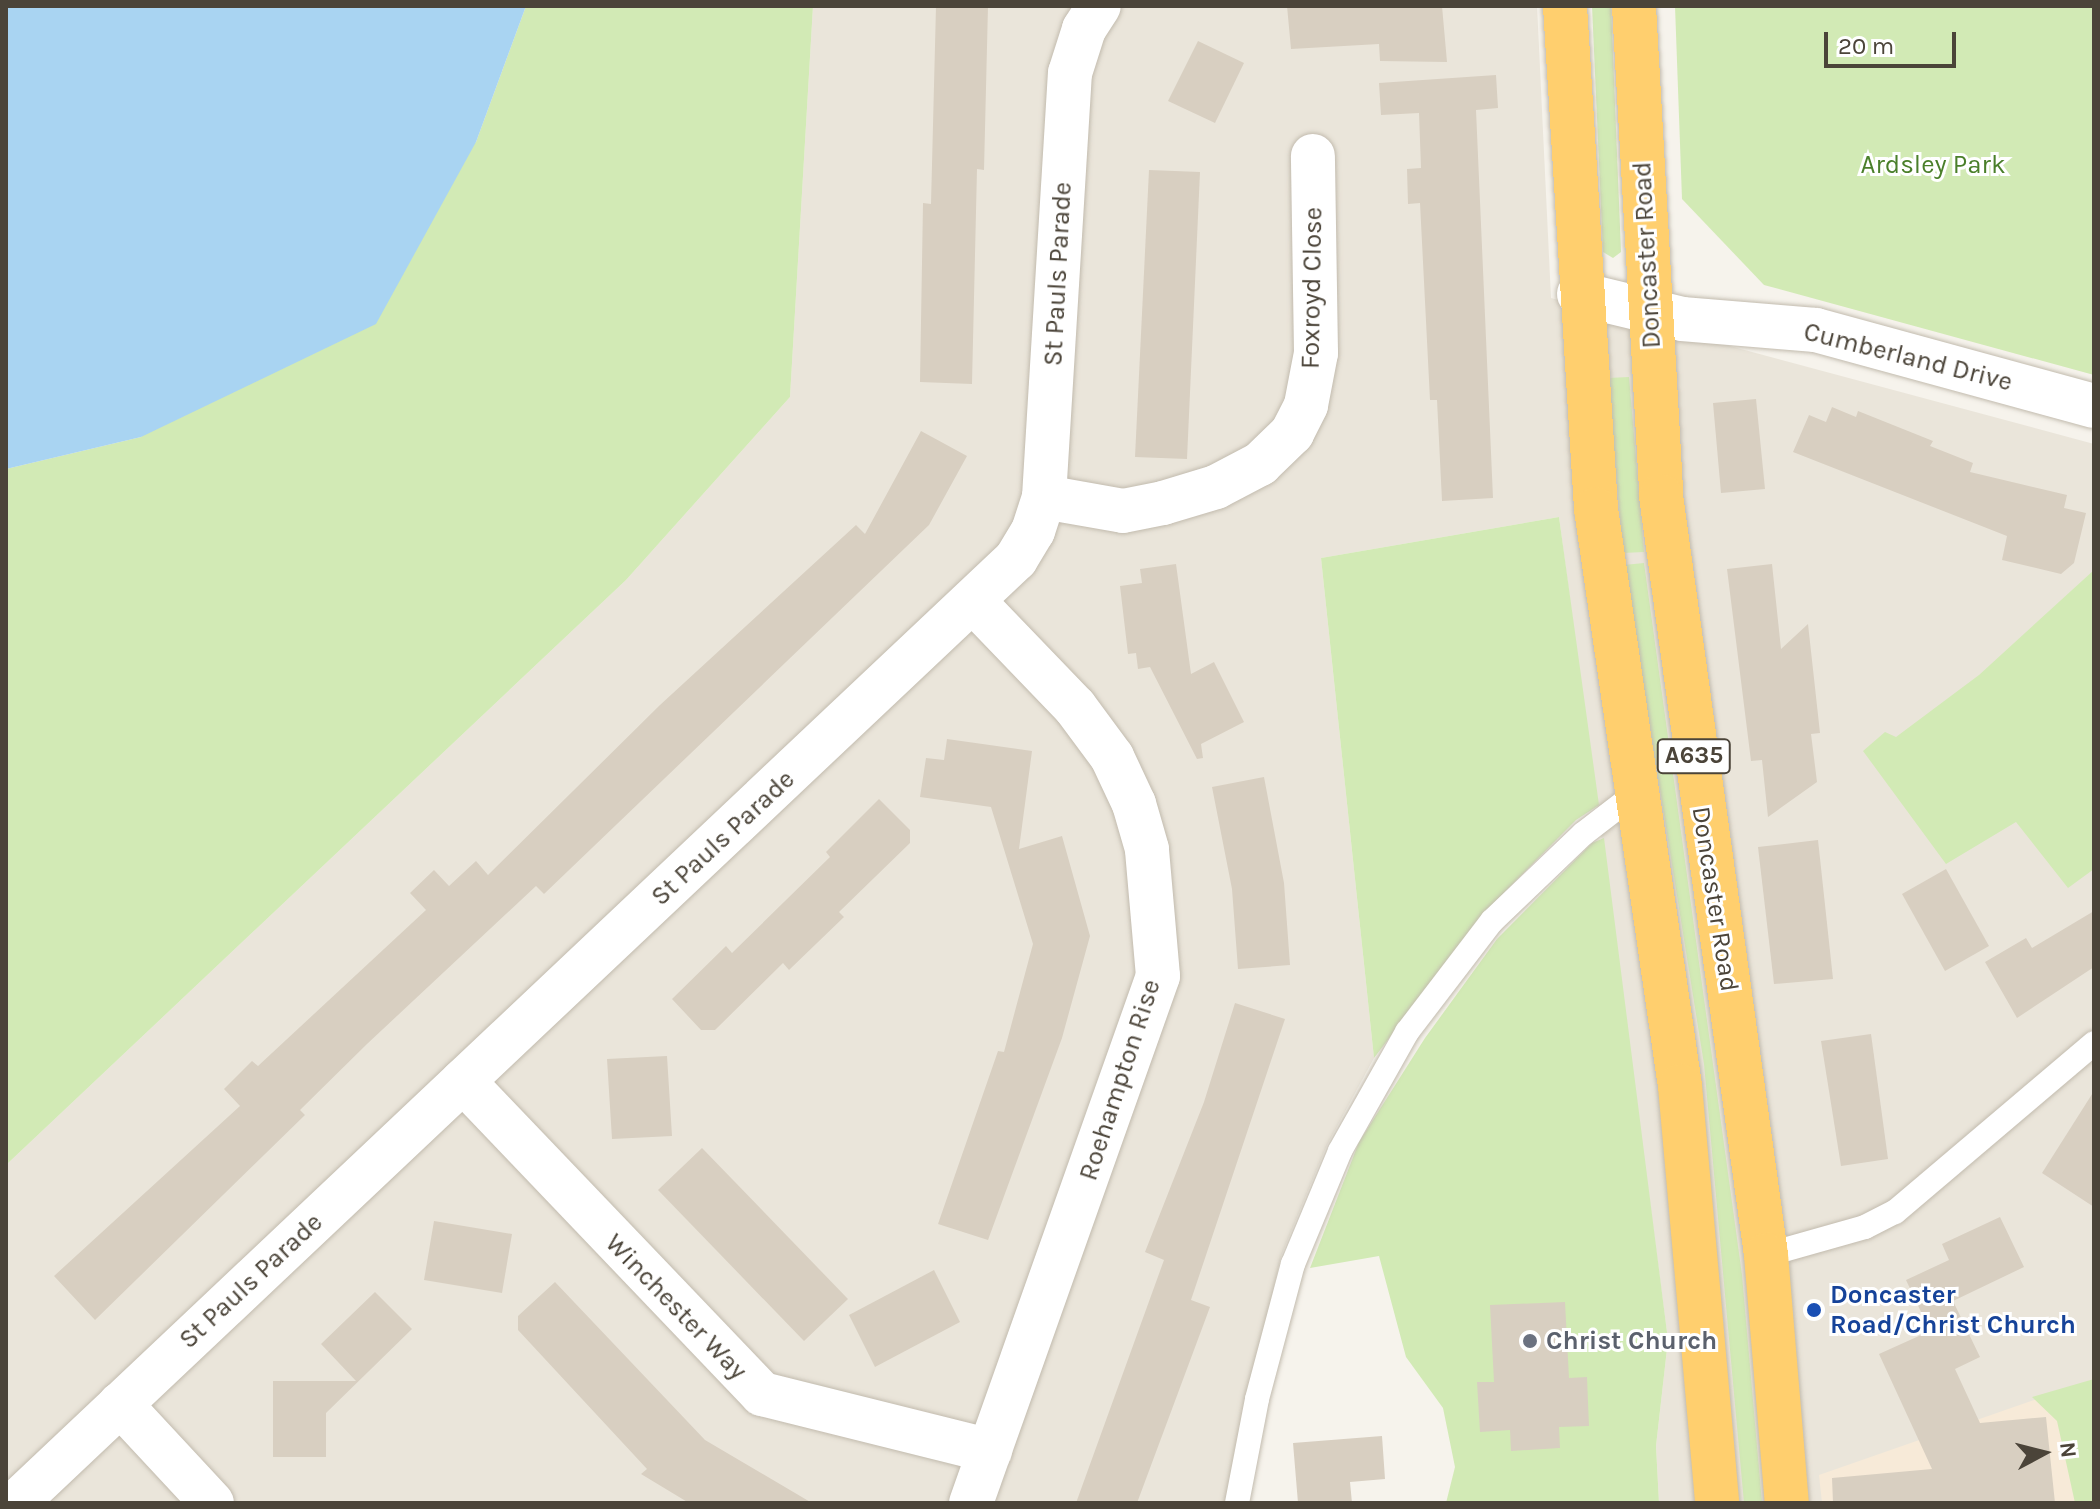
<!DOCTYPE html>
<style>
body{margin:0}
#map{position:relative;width:2100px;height:1509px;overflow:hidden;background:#f6f3ec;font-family:Karla,sans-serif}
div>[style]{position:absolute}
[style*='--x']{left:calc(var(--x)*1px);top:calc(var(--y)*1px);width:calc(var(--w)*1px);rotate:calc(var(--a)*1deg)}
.residential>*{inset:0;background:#eae5da}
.commercial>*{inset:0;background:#f7ead8}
.green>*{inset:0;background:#d2eab5}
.water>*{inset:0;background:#a9d4f2}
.building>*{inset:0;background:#d8cfc1}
.roads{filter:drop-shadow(0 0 2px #c2bbae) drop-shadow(0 0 2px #c2bbae)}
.lane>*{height:24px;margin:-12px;padding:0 12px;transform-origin:12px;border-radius:12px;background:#fff}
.street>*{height:44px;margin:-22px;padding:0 22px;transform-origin:22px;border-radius:22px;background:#fff}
.highway>*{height:44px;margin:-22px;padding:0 22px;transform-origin:22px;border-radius:22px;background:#ffcf6e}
.dots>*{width:22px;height:22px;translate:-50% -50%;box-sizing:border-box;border:4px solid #fff;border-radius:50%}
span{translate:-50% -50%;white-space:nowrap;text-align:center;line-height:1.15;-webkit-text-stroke:6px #fff;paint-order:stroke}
.shield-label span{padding:2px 6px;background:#fff;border:2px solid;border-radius:6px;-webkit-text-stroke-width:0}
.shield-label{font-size:24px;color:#4b4439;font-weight:700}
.park-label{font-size:26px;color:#4a7f2a}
.street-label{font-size:26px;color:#4b4439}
.transit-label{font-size:26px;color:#164399;font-weight:700}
.left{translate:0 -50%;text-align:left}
.worship-label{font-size:26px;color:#5b616d;font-weight:700}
.frame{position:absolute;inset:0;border:8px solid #4b4439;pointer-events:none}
.north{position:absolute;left:2004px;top:1413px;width:80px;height:80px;-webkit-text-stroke:6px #fff;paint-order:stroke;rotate:83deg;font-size:22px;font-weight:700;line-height:32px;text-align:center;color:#4b4439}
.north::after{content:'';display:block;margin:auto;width:28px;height:36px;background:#4b4439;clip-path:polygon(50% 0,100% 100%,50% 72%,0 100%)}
.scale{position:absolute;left:1824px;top:32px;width:132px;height:36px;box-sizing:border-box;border:4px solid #4b4439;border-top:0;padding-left:10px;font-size:24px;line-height:28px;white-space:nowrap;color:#4b4439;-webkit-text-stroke:6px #fff;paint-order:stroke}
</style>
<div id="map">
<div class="residential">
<i style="clip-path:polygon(813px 6px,1537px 6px,1551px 298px,2094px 444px,2094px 1503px,1659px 1503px,1656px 1446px,1668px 1340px,1559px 517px,1321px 558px,1374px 1058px,1327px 1145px,1281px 1256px,1225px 1503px,6px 1503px,6px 1165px,626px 580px,790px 397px)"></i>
</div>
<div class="commercial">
<i style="clip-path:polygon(2094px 1379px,2094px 1503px,1822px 1503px,1819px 1475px)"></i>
</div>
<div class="green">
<i style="clip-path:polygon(526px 6px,813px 6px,790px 397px,626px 580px,6px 1165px,6px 469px,141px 437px,476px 142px)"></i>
<i style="clip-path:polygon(1592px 6px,1611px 6px,1621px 252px,1613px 258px,1603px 252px)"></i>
<i style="clip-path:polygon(1675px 6px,2094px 6px,2094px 375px,1764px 285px,1682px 199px)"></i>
<i style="clip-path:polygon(1629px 377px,1644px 552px,1623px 553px,1608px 378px)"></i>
<i style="clip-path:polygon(1559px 517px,1599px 805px,1576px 820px,1486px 911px,1374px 1058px,1321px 558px)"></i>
<i style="clip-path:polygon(1644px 563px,1742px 1275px,1762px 1503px,1744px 1503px,1704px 1064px,1624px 565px)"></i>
<i style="clip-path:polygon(2094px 570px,2094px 869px,2068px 888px,2016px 822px,1946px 864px,1863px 751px,1885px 732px,1896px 737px,1979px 675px)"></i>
<i style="clip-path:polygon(1604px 838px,1668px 1340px,1656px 1446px,1659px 1503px,1446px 1503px,1455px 1467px,1443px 1408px,1406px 1357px,1379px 1256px,1310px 1268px,1359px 1142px,1425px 1038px,1497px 939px,1592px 843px)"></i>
<i style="clip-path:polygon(2094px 1379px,2094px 1503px,2075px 1503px,2057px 1421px,2032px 1397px)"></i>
</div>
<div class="water">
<i style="clip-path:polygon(6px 6px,526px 6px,476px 142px,376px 324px,141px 437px,6px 469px)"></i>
</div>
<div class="building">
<i style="clip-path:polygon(936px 6px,988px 6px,984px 170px,977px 169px,972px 384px,920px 382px,923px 203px,931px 204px)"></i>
<i style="clip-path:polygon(1287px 6px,1442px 6px,1447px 62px,1380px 61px,1379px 44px,1291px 49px)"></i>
<i style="clip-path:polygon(1198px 41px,1244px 63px,1215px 123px,1168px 101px)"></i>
<i style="clip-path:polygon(1496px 75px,1498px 108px,1476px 110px,1493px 498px,1442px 501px,1437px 400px,1430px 400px,1420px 203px,1408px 204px,1407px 169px,1421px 168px,1419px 113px,1381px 115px,1379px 83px)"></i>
<i style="clip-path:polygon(1149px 170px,1200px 172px,1187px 459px,1135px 457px)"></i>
<i style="clip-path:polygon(1756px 399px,1765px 489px,1721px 493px,1713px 403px)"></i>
<i style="clip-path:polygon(1832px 407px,1856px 417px,1858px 411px,1933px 441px,1930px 446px,1973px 463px,1970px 472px,2067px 495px,2064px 508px,2086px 513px,2074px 563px,2061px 574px,2002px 560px,2007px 536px,1793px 452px,1809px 415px,1826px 422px)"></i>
<i style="clip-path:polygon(921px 431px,967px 456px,929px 525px,544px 894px,536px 886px,367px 1044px,300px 1110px,305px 1115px,95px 1320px,54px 1276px,240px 1106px,224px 1089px,252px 1061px,258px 1066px,426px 910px,410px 893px,434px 870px,449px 886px,476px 861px,488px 875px,660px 705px,856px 525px,865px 534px)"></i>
<i style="clip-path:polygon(1176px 564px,1191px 674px,1214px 662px,1244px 722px,1201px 744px,1203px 758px,1197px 759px,1150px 667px,1138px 669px,1136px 653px,1128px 654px,1120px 586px,1142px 583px,1140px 569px)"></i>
<i style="clip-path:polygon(1772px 564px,1781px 649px,1808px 624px,1820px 733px,1811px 734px,1817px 782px,1768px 817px,1762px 760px,1751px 761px,1727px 569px)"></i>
<i style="clip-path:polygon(947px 739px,1032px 751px,1019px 849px,1062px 836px,1090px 936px,1062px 1038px,988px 1240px,938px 1224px,998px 1051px,1004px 1052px,1033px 944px,991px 807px,920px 797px,926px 758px,944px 760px)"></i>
<i style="clip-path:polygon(1264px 777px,1284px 883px,1290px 965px,1238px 969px,1232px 889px,1212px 787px)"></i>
<i style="clip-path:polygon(879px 799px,910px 830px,910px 843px,839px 912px,844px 917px,789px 970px,783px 963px,715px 1030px,701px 1030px,672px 999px,726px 946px,732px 953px,830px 857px,826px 852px)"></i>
<i style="clip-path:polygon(1818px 840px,1833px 979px,1774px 984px,1758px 847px)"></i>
<i style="clip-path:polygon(1946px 869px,1989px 946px,1945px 971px,1902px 894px)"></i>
<i style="clip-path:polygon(2094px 911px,2094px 967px,2017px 1018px,1985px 962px,2026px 938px,2032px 948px)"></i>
<i style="clip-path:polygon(1235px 1003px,1285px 1019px,1191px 1300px,1210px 1307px,1137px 1503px,1076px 1503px,1164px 1260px,1145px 1252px,1204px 1102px)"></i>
<i style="clip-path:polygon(1871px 1034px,1888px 1159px,1841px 1166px,1821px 1041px)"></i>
<i style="clip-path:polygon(667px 1056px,672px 1136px,612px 1139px,607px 1059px)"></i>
<i style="clip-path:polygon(2094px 1091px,2094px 1207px,2042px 1173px)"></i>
<i style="clip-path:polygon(702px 1148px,848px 1299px,804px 1341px,658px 1190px)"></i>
<i style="clip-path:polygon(2000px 1217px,2024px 1267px,1953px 1301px,1980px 1357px,1955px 1369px,1980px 1423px,2046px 1417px,2055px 1503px,1833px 1503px,1832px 1478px,1932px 1469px,1879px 1354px,1930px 1331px,1906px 1280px,1949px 1260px,1942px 1244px)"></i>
<i style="clip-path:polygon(434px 1221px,512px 1234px,502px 1293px,424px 1280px)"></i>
<i style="clip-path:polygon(934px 1270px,960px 1322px,875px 1367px,849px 1315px)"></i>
<i style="clip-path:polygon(555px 1282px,705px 1440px,812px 1503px,689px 1503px,641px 1474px,647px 1469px,518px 1330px,518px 1316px)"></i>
<i style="clip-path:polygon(375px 1292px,412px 1329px,326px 1413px,326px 1457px,273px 1457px,273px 1381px,356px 1381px,321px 1344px)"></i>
<i style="clip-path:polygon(1565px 1302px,1569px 1378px,1587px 1377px,1589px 1426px,1559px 1427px,1560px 1448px,1511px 1451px,1510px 1430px,1480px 1432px,1477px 1382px,1494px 1382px,1490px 1305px)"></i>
<i style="clip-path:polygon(1382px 1436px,1385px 1479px,1350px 1482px,1352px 1503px,1298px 1503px,1293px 1443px)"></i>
</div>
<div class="roads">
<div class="lane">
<i style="--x:1766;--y:1255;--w:103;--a:-15.8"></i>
<i style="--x:1865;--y:1227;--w:34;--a:-27"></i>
<i style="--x:1895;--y:1212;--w:261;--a:-40.3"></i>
<i style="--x:1237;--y:1503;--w:106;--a:-79.1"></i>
<i style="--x:1257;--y:1399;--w:140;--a:-75.1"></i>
<i style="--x:1293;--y:1264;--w:122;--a:-67.4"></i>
<i style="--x:1340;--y:1151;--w:137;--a:-60.6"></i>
<i style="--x:1407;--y:1032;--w:140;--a:-52.6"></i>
<i style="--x:1492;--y:921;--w:126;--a:-43.7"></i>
<i style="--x:1583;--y:834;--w:66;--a:-37.6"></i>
</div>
<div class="street">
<i style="--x:1579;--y:294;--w:106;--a:13.6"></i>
<i style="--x:1682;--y:319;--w:134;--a:4.7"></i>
<i style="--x:1816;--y:330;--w:288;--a:15.3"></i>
<i style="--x:1044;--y:497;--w:80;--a:10"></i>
<i style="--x:1123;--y:511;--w:41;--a:-11.3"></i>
<i style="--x:1163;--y:503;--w:55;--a:-16.8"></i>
<i style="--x:1216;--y:487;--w:50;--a:-27.6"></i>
<i style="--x:1260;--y:464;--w:45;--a:-44.1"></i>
<i style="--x:1292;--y:433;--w:31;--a:-63"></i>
<i style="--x:1306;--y:405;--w:53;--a:-79.1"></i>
<i style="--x:1316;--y:353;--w:197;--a:-90.9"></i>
<i style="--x:463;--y:1081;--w:433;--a:46.3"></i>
<i style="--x:762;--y:1394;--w:235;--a:14"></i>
<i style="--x:120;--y:1404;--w:135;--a:47.1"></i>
<i style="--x:16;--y:1503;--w:1375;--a:-43.35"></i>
<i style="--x:1016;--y:559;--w:33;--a:-59"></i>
<i style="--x:1033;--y:531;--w:36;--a:-72"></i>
<i style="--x:1044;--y:497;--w:425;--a:-86.5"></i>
<i style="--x:1070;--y:73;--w:46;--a:-72.3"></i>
<i style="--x:1084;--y:29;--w:27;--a:-57"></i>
<i style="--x:971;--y:1503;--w:559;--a:-70.46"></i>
<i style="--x:1158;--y:976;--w:127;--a:-95"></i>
<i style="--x:1147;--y:849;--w:47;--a:-106.1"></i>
<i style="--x:1134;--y:804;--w:52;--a:-115.1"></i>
<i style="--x:1112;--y:757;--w:62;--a:-126.5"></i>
<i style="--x:1075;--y:707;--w:146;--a:-133.9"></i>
</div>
<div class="highway">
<i style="--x:1565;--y:6;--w:504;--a:86.47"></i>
<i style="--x:1596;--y:509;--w:583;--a:81.72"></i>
<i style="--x:1680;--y:1086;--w:419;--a:84.9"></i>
<i style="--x:1634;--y:6;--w:491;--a:86.8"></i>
<i style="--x:1661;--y:496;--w:766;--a:82.12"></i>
<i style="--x:1766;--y:1255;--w:249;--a:85.2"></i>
</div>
</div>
<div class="dots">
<i style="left:1814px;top:1310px;background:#1a4fb4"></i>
<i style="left:1530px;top:1341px;background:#6b7280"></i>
</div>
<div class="shield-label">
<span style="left:1694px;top:756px">A635</span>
</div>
<div class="park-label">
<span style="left:1933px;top:165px">Ardsley Park</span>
</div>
<div class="street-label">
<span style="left:1647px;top:255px;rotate:-93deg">Doncaster Road</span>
<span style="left:1058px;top:274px;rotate:-87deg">St Pauls Parade</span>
<span style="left:1312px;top:288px;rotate:-89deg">Foxroyd Close</span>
<span style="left:1908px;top:357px;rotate:14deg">Cumberland Drive</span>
<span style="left:723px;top:838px;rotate:-43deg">St Pauls Parade</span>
<span style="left:1715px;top:899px;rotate:81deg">Doncaster Road</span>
<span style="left:1120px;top:1080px;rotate:-72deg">Roehampton Rise</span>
<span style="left:251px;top:1281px;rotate:-43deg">St Pauls Parade</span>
<span style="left:676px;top:1307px;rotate:46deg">Winchester Way</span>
</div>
<div class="transit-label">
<span class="left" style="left:1830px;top:1310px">Doncaster<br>Road/Christ Church</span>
</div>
<div class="worship-label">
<span class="left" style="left:1546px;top:1341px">Christ Church</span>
</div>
<div class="frame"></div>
<div class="north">N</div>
<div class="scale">20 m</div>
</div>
